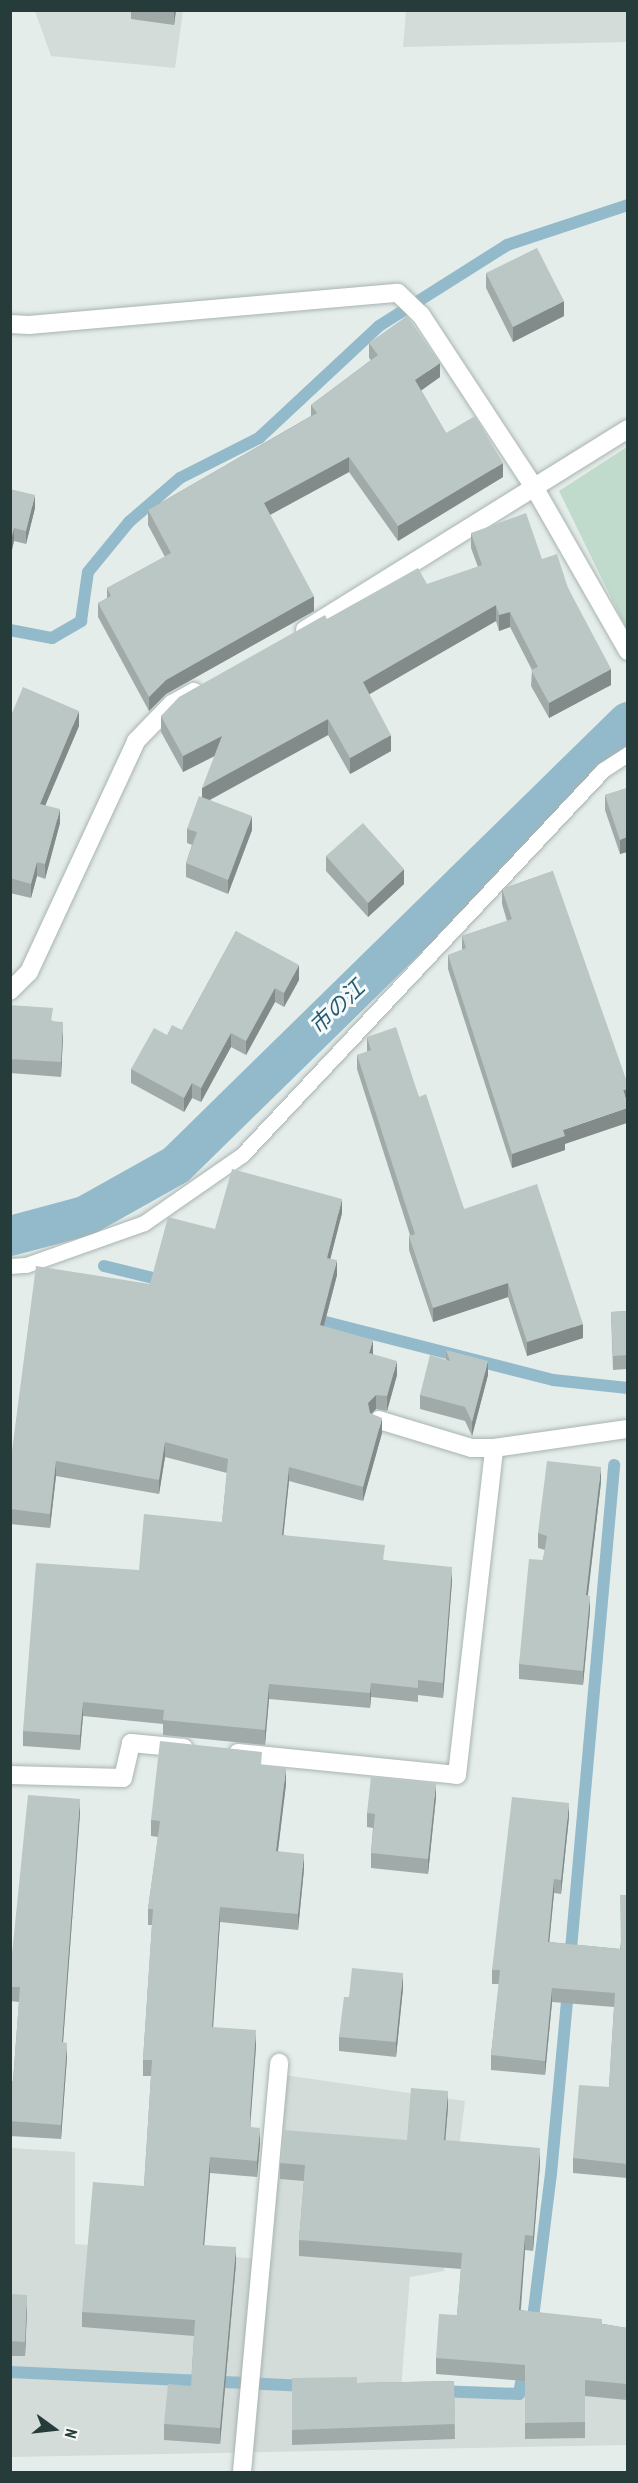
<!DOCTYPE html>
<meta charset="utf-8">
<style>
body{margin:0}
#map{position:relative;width:638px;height:2483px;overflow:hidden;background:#e5edea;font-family:"PT Sans Narrow","Noto Sans JP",sans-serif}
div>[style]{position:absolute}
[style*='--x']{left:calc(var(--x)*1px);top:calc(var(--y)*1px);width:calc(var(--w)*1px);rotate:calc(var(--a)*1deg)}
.built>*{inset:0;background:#d3dcd9}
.green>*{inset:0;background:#c0dbcc}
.stream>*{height:12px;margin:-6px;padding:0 6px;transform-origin:6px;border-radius:6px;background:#93bacb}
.canal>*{height:40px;margin:-20px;padding:0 20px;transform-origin:20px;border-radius:20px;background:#93bacb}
.roads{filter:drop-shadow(0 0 2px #a8b4b2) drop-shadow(0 0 2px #a8b4b2)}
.service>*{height:15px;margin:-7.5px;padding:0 7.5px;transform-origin:7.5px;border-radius:7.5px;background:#fff}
.minor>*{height:18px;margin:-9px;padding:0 9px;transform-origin:9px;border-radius:9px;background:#fff}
.wall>*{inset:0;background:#a0aba9}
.shaded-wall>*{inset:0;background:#828b89}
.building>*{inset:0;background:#bac7c4}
span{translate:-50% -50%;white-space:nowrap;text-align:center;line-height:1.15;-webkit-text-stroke:6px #f5f9f8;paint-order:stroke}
.water-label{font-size:22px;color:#265a72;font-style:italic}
.frame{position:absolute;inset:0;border:12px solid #263c3a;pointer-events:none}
.north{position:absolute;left:24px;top:2399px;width:60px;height:60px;-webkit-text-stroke:4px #f5f9f8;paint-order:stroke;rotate:105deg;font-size:16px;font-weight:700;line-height:24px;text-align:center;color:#263c3a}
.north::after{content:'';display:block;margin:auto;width:21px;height:27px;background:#263c3a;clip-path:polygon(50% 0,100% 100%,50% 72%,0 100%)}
</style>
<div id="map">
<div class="built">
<i style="clip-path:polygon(35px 11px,183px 11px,175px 68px,51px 56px)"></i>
<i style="clip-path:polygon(406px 11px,627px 11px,627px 42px,403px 47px)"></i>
<i style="clip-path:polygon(284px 2075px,465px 2101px,444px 2271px,410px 2277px,401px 2389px,519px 2394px,533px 2324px,627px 2334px,627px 2445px,11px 2457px,10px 2148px,75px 2152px,75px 2244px,272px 2260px)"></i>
</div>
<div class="green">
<i style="clip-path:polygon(627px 447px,627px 630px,559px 491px)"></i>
</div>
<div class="stream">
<i style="--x:10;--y:630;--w:43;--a:10.8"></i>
<i style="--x:52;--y:638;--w:34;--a:-30"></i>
<i style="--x:81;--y:621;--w:49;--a:-81.9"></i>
<i style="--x:88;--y:572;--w:65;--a:-50.6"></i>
<i style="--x:129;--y:522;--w:67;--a:-40.8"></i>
<i style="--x:180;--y:478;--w:89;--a:-26.9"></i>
<i style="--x:259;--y:438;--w:164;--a:-43"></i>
<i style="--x:379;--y:326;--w:151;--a:-32.3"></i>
<i style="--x:507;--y:245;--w:127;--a:-18.3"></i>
<i style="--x:104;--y:1266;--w:63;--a:13.8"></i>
<i style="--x:310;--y:1318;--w:251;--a:14.3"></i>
<i style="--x:553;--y:1380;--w:75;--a:6.1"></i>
<i style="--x:570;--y:1960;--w:497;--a:-84.9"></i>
<i style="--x:532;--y:2326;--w:153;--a:-82.9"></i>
<i style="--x:551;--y:2174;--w:186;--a:-84.7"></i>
<i style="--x:10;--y:2372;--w:297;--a:2.7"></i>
<i style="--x:438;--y:2391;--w:81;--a:2.1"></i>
<i style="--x:519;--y:2394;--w:27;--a:-80"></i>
</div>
<div class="canal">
<i style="--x:10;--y:1236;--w:78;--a:-14.9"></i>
<i style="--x:85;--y:1216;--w:104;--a:-29.3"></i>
<i style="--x:176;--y:1165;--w:633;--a:-44.42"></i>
</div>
<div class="roads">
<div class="service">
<i style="--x:10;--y:1266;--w:16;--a:-4"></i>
<i style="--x:26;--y:1265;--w:125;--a:-19.6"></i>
<i style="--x:144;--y:1223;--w:119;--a:-34.8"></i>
<i style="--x:242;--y:1155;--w:528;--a:-46.84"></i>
<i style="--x:603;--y:770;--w:30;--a:-33"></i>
</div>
<div class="minor">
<i style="--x:10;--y:324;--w:19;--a:3"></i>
<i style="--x:29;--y:325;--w:370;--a:-5"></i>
<i style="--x:398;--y:293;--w:32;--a:44"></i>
<i style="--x:421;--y:315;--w:206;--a:56.7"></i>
<i style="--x:534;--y:487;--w:189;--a:60.2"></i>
<i style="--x:305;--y:630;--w:380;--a:-31.9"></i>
<i style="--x:10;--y:991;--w:27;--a:-45"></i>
<i style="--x:29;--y:972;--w:255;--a:-65.1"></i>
<i style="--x:136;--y:741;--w:52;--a:-45.8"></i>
<i style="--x:172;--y:704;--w:25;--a:-29"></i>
<i style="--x:379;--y:1420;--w:97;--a:16.8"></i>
<i style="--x:472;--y:1448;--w:22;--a:0"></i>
<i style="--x:238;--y:1753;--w:220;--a:5.7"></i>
<i style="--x:457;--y:1775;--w:329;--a:-83.5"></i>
<i style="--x:494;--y:1448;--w:135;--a:-8.1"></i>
<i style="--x:10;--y:1775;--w:113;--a:1.5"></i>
<i style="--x:123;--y:1778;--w:36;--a:-77"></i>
<i style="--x:131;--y:1743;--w:53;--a:5.4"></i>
<i style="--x:242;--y:2472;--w:411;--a:-84.8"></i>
</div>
</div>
<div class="wall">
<i style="clip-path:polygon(131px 10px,176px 10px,174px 25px,131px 19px)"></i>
<i style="clip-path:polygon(486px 273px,564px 316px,513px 342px,486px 288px)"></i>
<i style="clip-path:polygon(369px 343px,440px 377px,421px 390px,446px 433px,503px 477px,398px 541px,349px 472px,270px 515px,314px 611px,166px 694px,149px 711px,98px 617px,98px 603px,107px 598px,107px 588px,165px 557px,148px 525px,148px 510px,311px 416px,311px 405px,371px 360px,369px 358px)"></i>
<i style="clip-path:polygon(10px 489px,35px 508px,26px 544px,14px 541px,10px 558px)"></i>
<i style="clip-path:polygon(471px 533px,542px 559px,568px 588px,611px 685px,549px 718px,531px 686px,532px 670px,510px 627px,499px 631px,496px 621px,369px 694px,391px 751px,350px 774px,328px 735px,210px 800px,252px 830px,228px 894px,186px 877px,186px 863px,192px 845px,187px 843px,187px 829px,202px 797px,215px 756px,183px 772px,161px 732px,161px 716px,327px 619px,478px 567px,471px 548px)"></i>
<i style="clip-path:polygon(10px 718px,79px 726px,45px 805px,60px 823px,45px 879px,37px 876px,31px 898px,10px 893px)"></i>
<i style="clip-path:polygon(627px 788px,627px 852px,620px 854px,605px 810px,605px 795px)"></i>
<i style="clip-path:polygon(326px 856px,404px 884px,368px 917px,326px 871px)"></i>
<i style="clip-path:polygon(553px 871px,565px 1150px,512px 1168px,448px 969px,448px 955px,462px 950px,462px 936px,507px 921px,502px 904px,502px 889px)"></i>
<i style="clip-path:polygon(236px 931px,299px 980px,284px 1007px,275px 1002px,246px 1055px,231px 1047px,201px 1102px,192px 1098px,184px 1112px,131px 1083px,131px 1069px,167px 1035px,182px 1030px)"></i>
<i style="clip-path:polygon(10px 1005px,53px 1021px,63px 1036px,61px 1077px,10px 1073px)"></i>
<i style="clip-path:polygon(367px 1037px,419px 1097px,464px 1209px,583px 1338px,527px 1356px,508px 1297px,433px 1322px,409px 1250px,409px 1236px,410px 1235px,357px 1069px,357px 1055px,367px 1052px)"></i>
<i style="clip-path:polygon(342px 1213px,330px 1259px,337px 1275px,324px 1326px,373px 1354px,397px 1375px,387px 1411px,376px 1409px,372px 1413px,382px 1433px,363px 1501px,289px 1481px,283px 1535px,385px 1560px,452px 1581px,443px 1698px,418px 1695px,418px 1702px,371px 1697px,370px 1708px,269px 1699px,265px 1745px,163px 1735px,163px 1724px,83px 1716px,80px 1750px,23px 1746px,23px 1731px,139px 1570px,222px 1522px,227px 1473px,165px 1457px,159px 1494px,56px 1476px,50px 1528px,10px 1524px,10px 1466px,150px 1284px,215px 1229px)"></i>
<i style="clip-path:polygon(627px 1311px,627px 1369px,613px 1370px,611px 1312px)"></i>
<i style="clip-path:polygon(446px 1350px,488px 1375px,472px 1436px,465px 1421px,420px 1409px,420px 1395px,446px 1360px)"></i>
<i style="clip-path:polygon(601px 1482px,588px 1595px,590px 1610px,583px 1685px,519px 1679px,519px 1664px,545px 1550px,538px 1548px,538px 1533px)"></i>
<i style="clip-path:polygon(262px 1765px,286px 1784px,278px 1851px,304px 1869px,298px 1930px,220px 1922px,213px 2027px,256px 2046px,250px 2124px,251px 2127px,260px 2143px,257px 2177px,210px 2173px,204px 2245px,236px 2263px,220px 2444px,164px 2440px,164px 2424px,191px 2386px,194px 2336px,82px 2327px,82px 2312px,144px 2186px,151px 2076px,143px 2076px,143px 2060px,152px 1925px,148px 1925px,148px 1909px,158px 1837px,151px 1836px,151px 1820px)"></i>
<i style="clip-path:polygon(436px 1797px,428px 1874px,371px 1868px,371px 1853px,373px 1828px,367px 1827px,367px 1813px)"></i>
<i style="clip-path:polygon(80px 1813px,63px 2042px,67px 2057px,61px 2139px,10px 2136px,10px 2081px,13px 2081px,19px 2002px,10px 2001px,10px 1974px)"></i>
<i style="clip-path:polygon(569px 1817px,561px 1894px,554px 1893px,549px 1942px,620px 1949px,627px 1895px,627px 2178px,573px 2173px,573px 2158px,609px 2087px,614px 2007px,552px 2002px,545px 2075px,491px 2070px,491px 2055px,499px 1984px,492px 1984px,492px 1970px)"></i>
<i style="clip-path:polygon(403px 1988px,396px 2057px,339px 2051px,339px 2037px,349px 1997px)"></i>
<i style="clip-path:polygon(448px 2107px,445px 2141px,540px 2164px,533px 2251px,525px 2250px,521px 2310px,627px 2328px,627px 2400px,585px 2396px,585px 2438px,525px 2439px,525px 2381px,436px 2374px,436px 2358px,457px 2315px,461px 2269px,299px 2256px,299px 2240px,304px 2181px,280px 2179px,280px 2163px,407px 2140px)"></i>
<i style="clip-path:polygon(10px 2294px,27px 2309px,25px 2356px,10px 2356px)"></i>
<i style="clip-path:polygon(292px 2378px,357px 2383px,454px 2381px,455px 2439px,292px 2445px)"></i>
</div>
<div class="shaded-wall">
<i style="clip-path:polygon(176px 10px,174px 25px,174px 11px)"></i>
<i style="clip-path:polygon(564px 301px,564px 316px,513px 342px,513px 327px)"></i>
<i style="clip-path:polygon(440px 363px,440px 377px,415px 395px,415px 380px)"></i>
<i style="clip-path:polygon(349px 457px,349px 472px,264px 518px,264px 503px)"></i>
<i style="clip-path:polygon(503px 463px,503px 477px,398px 541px,398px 526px)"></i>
<i style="clip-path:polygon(35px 495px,35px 508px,26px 544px,26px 531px)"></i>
<i style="clip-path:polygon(14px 528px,14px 541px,10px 558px,10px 544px)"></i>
<i style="clip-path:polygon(314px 596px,314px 611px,166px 694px,149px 711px,149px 697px,166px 680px)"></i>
<i style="clip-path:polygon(496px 605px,496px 621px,363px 698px,363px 682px)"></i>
<i style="clip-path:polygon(510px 612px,510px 627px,499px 631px,499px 615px)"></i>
<i style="clip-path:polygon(611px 669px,611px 685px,549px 718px,549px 703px)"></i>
<i style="clip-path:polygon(79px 711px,79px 726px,40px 818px,40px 804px)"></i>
<i style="clip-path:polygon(328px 719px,328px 735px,202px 804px,202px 788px)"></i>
<i style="clip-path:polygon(391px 735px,391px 751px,350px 774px,350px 758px)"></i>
<i style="clip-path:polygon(222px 736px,222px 752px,183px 772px,183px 756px)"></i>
<i style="clip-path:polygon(60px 809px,60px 823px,45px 879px,45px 864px)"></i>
<i style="clip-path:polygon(252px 816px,252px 830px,228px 894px,228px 880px)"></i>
<i style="clip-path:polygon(627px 837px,627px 852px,620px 854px,620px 840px)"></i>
<i style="clip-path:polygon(37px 862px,37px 876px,31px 898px,31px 884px)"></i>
<i style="clip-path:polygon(404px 869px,404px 884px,368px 917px,368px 903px)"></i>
<i style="clip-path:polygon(299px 965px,299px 980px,284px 1007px,284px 993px)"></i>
<i style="clip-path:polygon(275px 988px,275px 1002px,246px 1055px,246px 1041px)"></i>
<i style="clip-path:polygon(63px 1022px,63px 1036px,61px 1077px,61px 1062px)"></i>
<i style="clip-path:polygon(231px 1033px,231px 1047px,201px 1102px,201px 1088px)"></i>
<i style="clip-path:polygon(192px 1083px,192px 1098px,184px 1112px,184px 1098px)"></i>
<i style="clip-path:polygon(627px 1089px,627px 1103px,623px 1090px)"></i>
<i style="clip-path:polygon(627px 1108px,627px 1123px,565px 1144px,565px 1150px,512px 1168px,512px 1154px,563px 1130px)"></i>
<i style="clip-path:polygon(342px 1199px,342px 1213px,327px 1272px,327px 1258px)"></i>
<i style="clip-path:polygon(337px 1260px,337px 1275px,320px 1340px,320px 1325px)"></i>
<i style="clip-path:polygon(508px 1283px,508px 1297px,433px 1322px,433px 1308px)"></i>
<i style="clip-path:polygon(583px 1324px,583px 1338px,527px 1356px,527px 1342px)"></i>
<i style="clip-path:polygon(373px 1340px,373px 1355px,369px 1353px)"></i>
<i style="clip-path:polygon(397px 1361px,397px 1375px,387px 1411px,387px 1396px)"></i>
<i style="clip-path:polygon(488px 1361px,488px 1375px,472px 1436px,472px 1422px)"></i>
<i style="clip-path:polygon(376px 1395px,376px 1409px,368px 1417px,368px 1403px)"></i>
<i style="clip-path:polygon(382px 1418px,382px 1433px,363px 1501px,363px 1487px)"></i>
<i style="clip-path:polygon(165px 1442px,165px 1457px,159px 1494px,159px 1480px)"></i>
<i style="clip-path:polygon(56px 1461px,56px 1476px,50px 1528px,50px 1514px)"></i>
<i style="clip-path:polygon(289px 1467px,289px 1481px,282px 1550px,282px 1535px)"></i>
<i style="clip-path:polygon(601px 1467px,601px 1482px,586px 1610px,586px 1595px)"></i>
<i style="clip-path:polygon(452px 1567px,452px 1581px,443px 1698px,443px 1683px)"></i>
<i style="clip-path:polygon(590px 1596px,590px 1610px,583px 1685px,583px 1671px)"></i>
<i style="clip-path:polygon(371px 1683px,371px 1697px,370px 1708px,370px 1693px)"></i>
<i style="clip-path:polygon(269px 1684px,269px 1699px,265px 1745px,265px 1730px)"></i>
<i style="clip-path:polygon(83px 1702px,83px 1716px,80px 1750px,80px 1735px)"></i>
<i style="clip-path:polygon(286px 1768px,286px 1784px,276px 1866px,276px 1851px)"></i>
<i style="clip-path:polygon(436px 1783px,436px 1797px,428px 1874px,428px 1859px)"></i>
<i style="clip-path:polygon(80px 1799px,80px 1813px,62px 2056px,62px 2042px)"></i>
<i style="clip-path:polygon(569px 1803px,569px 1817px,561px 1894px,561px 1880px)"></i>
<i style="clip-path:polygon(304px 1854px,304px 1869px,298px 1930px,298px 1914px)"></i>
<i style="clip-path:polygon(554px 1879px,554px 1893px,548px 1956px,548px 1942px)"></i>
<i style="clip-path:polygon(220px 1907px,220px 1922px,212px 2043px,212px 2027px)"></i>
<i style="clip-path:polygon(403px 1973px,403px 1988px,396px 2057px,396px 2042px)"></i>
<i style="clip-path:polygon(552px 1988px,552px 2002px,545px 2075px,545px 2061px)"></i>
<i style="clip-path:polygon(256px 2030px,256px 2046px,250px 2129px,250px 2114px)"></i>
<i style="clip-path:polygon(67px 2043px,67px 2057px,61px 2139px,61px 2125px)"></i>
<i style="clip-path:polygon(448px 2091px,448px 2107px,444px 2156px,444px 2140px)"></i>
<i style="clip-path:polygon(260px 2128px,260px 2143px,257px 2177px,257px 2161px)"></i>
<i style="clip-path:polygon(540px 2148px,540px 2164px,533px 2251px,533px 2236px)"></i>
<i style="clip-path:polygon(210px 2157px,210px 2173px,203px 2260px,203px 2245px)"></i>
<i style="clip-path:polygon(525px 2235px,525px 2250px,519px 2326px,519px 2310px)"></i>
<i style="clip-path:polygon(236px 2247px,236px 2263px,220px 2444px,220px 2428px)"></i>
<i style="clip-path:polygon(27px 2295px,27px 2309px,25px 2356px,25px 2342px)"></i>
</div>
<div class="building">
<i style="clip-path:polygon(537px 248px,564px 301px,513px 327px,486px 273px)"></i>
<i style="clip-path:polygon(407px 316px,440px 363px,415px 380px,446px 433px,475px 416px,503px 463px,398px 526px,349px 457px,264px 503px,314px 596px,166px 680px,149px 697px,98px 603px,111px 596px,107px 588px,171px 553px,148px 510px,317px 413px,311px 405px,378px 355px,369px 343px)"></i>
<i style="clip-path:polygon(10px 489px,35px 495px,26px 531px,14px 528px,10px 544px)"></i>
<i style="clip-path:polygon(526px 513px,542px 559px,557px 554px,568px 588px,611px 669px,549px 703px,531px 670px,538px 667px,510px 612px,499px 615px,496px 605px,363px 682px,391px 735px,350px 758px,328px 719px,202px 788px,222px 736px,183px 756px,161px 716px,179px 697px,325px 615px,327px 619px,418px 568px,427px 584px,482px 565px,471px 533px)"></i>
<i style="clip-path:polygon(23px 687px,79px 711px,40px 804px,60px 809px,45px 864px,37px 862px,31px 884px,10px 878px,10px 718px)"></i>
<i style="clip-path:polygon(627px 788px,627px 837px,620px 840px,605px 795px)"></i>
<i style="clip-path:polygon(199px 796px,252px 816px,228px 880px,186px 863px,197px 832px,187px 829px)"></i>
<i style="clip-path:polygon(363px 823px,404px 869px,368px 903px,326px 856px)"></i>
<i style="clip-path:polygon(553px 871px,627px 1082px,627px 1089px,623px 1090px,627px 1102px,627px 1108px,563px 1130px,565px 1136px,512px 1154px,448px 955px,466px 948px,462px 936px,512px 919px,502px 889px)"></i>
<i style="clip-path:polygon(236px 931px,299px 965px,284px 993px,275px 988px,246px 1041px,231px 1033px,201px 1088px,192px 1083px,184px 1098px,131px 1069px,154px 1028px,167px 1035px,172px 1025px,182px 1030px)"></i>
<i style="clip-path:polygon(10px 1005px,53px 1008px,51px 1021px,63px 1022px,61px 1062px,10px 1059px)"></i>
<i style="clip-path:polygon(396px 1027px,419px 1097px,426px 1094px,464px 1209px,537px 1184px,583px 1324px,527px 1342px,508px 1283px,433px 1308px,409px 1236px,415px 1234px,357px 1055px,371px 1050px,367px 1037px)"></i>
<i style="clip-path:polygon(232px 1169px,342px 1199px,327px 1258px,337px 1260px,320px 1325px,373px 1340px,369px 1353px,397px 1361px,387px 1396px,376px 1395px,368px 1403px,370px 1413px,382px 1418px,363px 1487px,289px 1467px,282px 1535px,385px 1545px,383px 1560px,452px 1567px,443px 1683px,418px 1680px,418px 1688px,371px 1683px,370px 1693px,269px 1684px,265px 1730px,163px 1720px,164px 1710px,83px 1702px,80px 1735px,23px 1731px,36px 1563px,139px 1570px,144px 1514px,222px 1522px,228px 1459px,165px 1442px,159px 1480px,56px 1461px,50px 1514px,10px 1509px,10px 1466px,36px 1266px,150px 1284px,168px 1217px,215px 1229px)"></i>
<i style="clip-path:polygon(627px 1311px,627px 1355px,613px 1356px,611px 1312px)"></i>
<i style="clip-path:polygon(446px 1350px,488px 1361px,472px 1422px,465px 1407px,420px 1395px,430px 1355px,450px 1361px)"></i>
<i style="clip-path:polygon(547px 1461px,601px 1467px,586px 1595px,590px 1596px,583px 1671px,519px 1664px,529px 1559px,543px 1560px,547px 1536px,538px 1533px)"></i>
<i style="clip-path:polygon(160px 1741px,262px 1752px,261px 1765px,286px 1768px,276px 1851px,304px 1854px,298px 1914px,220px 1907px,212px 2027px,256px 2030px,250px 2114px,251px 2127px,260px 2128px,257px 2161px,210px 2157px,203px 2245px,236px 2247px,220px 2428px,164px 2424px,168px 2384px,191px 2386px,195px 2320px,82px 2312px,93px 2182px,144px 2186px,152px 2060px,143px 2060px,153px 1909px,148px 1909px,160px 1821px,151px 1820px)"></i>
<i style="clip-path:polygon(371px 1777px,436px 1783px,428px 1859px,371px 1853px,375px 1814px,367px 1813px)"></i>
<i style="clip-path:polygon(28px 1795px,80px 1799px,62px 2042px,67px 2043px,61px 2125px,10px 2121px,10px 2081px,13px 2081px,20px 1987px,10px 1987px,10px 1974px)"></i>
<i style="clip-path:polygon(512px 1797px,569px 1803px,561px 1880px,554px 1879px,548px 1942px,621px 1949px,620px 1895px,627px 1895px,627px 2164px,573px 2158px,579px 2085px,609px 2087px,615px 1993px,552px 1988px,545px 2061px,491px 2055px,500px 1970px,492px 1970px)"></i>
<i style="clip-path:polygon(352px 1968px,403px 1973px,396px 2042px,339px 2037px,344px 1997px,349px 1997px)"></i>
<i style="clip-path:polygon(411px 2088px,448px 2091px,444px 2140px,540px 2148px,533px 2236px,525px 2235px,519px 2310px,602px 2319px,602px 2324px,627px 2328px,627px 2384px,585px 2380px,585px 2422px,525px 2423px,525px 2365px,436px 2358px,439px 2314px,457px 2315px,462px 2253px,299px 2240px,305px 2165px,280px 2163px,283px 2130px,407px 2140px)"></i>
<i style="clip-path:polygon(10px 2294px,27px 2295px,25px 2342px,10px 2341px)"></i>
<i style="clip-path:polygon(357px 2377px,357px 2383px,454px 2381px,455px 2424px,292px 2430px,292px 2378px)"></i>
</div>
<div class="water-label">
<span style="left:337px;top:1007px;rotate:-44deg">市の江</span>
</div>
<div class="frame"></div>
<div class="north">N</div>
</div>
